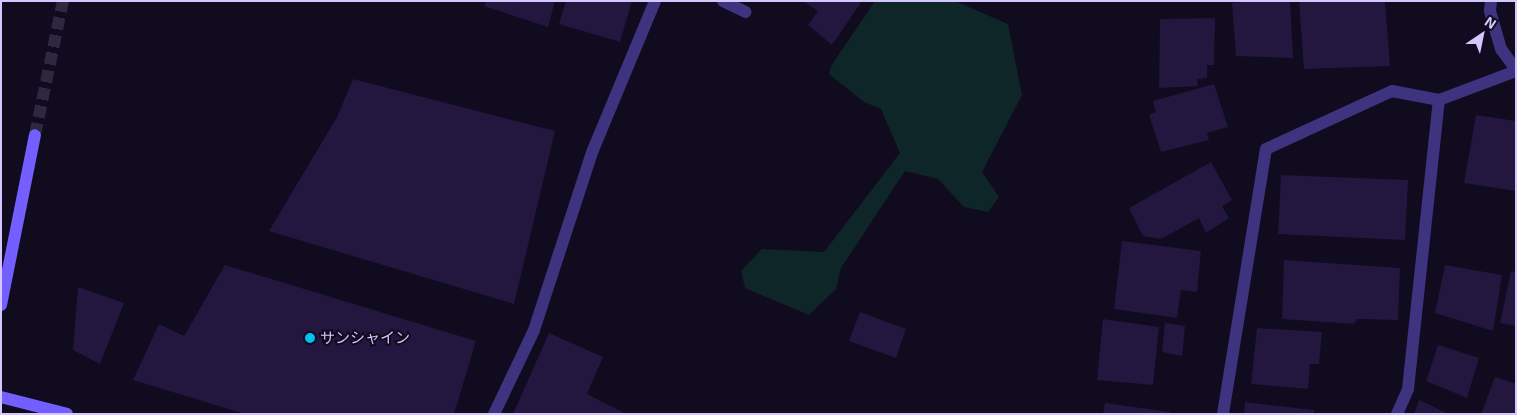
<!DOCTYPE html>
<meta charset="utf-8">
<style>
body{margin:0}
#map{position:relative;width:1517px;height:415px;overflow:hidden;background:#100b1e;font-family:"Exo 2","Noto Sans JP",sans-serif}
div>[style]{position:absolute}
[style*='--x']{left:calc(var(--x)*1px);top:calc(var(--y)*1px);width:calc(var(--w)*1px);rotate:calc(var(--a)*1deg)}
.green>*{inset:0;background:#0e2628}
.building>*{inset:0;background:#23163f}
.secondary-tunnel>*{height:12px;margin-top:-6px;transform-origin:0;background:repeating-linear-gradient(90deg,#2d2740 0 12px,transparent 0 18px)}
.street>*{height:12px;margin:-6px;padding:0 6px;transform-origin:6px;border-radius:6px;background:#3e337f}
.secondary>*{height:12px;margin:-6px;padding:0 6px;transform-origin:6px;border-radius:6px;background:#735eff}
.dots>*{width:14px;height:14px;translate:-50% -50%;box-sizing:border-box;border:2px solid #100b1e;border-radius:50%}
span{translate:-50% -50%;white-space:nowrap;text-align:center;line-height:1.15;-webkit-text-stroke:4px #100b1e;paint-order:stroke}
.poi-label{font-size:15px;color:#d4c7ff}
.left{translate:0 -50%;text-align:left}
.frame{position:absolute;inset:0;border:2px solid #d4c7ff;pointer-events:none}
.north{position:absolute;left:1457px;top:10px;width:50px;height:50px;-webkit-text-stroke:4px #100b1e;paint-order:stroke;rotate:34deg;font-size:14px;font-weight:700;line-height:20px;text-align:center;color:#d4c7ff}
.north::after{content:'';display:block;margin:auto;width:18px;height:22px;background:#d4c7ff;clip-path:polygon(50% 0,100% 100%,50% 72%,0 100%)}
</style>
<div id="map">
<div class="green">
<i style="clip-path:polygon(875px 1px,955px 1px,1008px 24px,1022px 95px,982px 172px,999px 197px,988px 212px,964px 207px,938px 179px,905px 171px,841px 268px,836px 289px,809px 315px,745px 288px,741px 271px,762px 249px,824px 252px,900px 153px,881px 109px,864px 102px,829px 74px,831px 66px)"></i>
</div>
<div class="building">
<i style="clip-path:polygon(486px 1px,555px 1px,548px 27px,484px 6px)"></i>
<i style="clip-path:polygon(566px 1px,632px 1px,620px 42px,559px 24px)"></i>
<i style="clip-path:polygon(803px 1px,862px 1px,832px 45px,808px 25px,818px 11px)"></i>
<i style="clip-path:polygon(1254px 1px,1290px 1px,1293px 58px,1236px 56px,1232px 3px)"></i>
<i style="clip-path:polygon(1299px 1px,1385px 1px,1390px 66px,1304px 69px)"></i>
<i style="clip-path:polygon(1215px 18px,1214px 65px,1207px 65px,1207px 78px,1197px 79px,1198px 86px,1159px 88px,1160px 19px)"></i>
<i style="clip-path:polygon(353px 79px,555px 131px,514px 304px,269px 231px,337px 117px)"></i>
<i style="clip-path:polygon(1214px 84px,1228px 127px,1207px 133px,1209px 140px,1161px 152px,1149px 115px,1156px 112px,1153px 101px)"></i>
<i style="clip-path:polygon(1476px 115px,1516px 121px,1516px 191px,1464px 183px)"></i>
<i style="clip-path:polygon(1211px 162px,1232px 200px,1222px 206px,1229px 218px,1206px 233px,1199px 218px,1161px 239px,1143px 236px,1129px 208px)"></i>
<i style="clip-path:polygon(1281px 175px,1408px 180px,1405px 240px,1278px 234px)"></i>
<i style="clip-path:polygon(1122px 241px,1201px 251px,1197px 292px,1181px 290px,1177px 318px,1114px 309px)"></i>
<i style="clip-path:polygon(1284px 260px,1400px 268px,1398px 320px,1357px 319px,1354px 324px,1282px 319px)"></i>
<i style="clip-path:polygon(225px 265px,476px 341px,454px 414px,245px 414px,133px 380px,159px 324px,184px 336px)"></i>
<i style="clip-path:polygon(1445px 265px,1502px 275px,1493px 331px,1435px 313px)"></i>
<i style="clip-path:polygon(1511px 271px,1516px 272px,1516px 326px,1500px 323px)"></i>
<i style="clip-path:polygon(78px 287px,124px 303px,100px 364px,73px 350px)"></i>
<i style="clip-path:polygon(860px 312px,906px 329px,896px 358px,849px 341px)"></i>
<i style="clip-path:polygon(1103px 319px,1159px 327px,1153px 385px,1097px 380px)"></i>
<i style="clip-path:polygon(1165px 323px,1185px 326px,1182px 356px,1162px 352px)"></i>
<i style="clip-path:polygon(1257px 328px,1322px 332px,1319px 364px,1310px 364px,1308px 389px,1251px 384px)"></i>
<i style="clip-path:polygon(549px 333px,603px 357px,587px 394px,626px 414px,513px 414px)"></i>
<i style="clip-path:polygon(1438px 345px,1479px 358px,1467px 398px,1426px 381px)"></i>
<i style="clip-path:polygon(1495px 377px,1516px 384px,1516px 414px,1481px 414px)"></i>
<i style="clip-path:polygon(1419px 400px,1449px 414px,1414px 414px)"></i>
<i style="clip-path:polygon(1245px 402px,1314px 410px,1314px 414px,1244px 414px)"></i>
<i style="clip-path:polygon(1105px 403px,1170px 412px,1170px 414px,1103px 414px)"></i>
</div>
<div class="secondary-tunnel">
<i style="--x:35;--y:135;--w:137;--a:-78.2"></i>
</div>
<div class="street">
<i style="--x:723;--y:1;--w:25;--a:26"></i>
<i style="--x:1491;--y:1;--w:10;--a:96"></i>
<i style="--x:1490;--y:11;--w:40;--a:74"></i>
<i style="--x:1501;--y:49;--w:26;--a:54"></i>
<i style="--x:494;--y:414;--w:93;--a:-64.5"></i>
<i style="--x:534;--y:330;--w:189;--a:-71.9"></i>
<i style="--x:593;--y:150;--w:161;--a:-67.4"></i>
<i style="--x:1223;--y:414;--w:268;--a:-80.8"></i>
<i style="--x:1266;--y:149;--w:139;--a:-24.7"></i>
<i style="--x:1392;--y:91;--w:48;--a:10.8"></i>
<i style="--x:1439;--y:100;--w:82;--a:-20.6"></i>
<i style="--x:1397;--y:414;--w:27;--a:-66"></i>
<i style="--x:1408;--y:389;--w:291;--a:-83.9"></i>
</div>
<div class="secondary">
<i style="--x:1;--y:305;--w:173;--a:-78.7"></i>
<i style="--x:1;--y:397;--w:68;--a:14.4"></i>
</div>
<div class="dots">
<i style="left:310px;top:338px;background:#00c0f2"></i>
</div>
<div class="poi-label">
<span class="left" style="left:320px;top:338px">サンシャイン</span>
</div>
<div class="frame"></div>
<div class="north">N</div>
</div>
